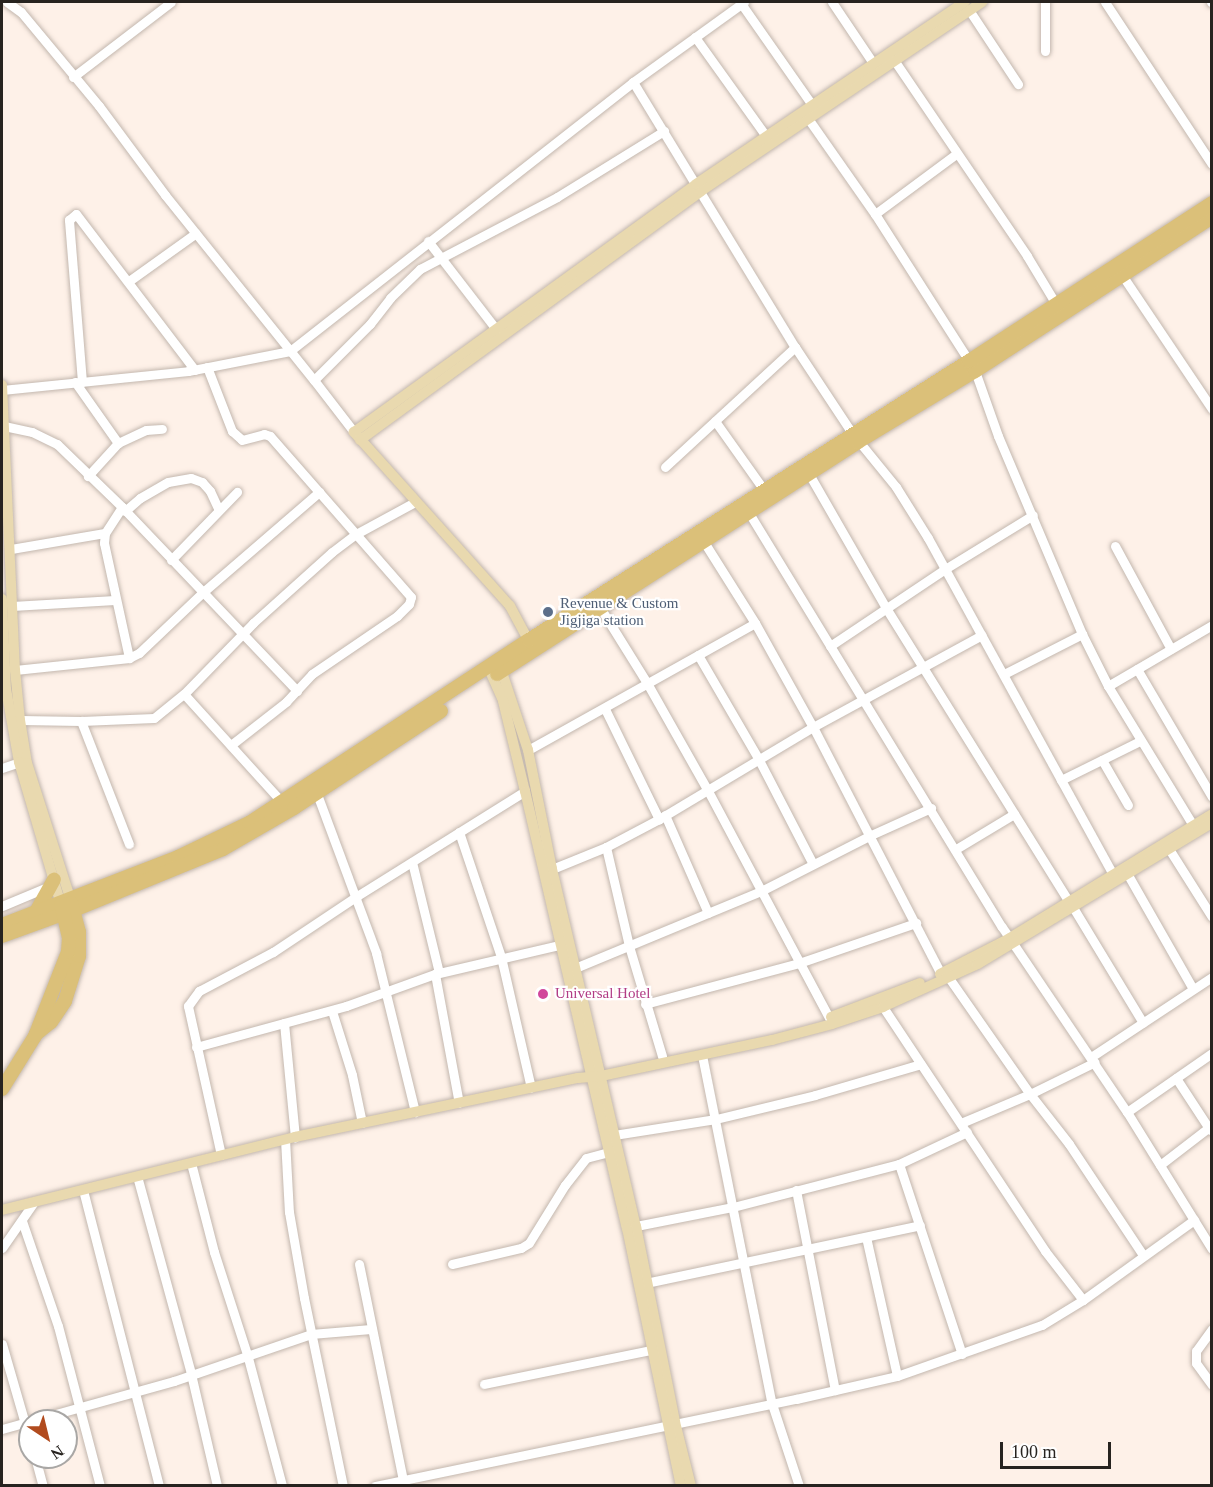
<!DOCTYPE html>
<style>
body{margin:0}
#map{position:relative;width:1213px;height:1487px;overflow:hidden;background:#fef1e8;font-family:Georgia,serif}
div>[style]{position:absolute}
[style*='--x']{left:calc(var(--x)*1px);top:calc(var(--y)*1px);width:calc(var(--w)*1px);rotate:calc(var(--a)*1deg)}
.roads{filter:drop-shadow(0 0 2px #c3b7ae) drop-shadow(0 0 2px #c3b7ae)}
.minor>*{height:9px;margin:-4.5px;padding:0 4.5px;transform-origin:4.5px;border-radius:4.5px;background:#fff}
.major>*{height:10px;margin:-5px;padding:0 5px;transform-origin:5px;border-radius:5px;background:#e9d9af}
.highway>*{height:14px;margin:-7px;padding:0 7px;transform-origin:7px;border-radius:7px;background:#dbc079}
.dots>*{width:16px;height:16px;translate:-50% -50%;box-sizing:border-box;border:3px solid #fff;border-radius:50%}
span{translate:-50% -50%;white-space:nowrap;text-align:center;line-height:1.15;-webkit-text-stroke:4.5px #fff;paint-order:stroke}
.service-label{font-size:15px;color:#4e5e75}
.left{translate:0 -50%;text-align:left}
.hotel-label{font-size:15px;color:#b23c85}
.frame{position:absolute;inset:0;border:3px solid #27231f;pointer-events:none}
.north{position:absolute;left:18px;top:1409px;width:60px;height:60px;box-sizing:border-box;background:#fff;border:2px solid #a9a7a5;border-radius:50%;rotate:145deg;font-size:16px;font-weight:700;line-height:24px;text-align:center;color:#27231f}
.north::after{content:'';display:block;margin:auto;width:21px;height:27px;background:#b14b1e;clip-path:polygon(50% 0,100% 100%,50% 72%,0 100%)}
.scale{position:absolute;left:1000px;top:1442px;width:111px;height:27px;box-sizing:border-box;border:3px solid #27231f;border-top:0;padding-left:8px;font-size:18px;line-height:21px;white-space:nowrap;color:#27231f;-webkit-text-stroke:4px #fff;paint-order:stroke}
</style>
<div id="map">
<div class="roads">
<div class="minor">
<i style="--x:7;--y:2;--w:17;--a:36"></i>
<i style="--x:21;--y:12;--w:122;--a:50.3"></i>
<i style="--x:99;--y:106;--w:111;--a:53.4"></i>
<i style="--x:165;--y:195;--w:238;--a:51.2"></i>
<i style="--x:740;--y:2;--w:126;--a:55"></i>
<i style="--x:832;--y:2;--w:73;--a:56.1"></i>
<i style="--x:1105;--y:2;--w:194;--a:56.6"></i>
<i style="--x:1211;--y:2;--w:1;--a:0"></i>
<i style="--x:969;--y:10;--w:89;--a:56.5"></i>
<i style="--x:695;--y:37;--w:122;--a:54.4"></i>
<i style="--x:1045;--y:51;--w:49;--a:-90"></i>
<i style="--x:894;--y:60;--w:237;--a:55.8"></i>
<i style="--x:1027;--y:256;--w:56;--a:58.9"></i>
<i style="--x:73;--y:77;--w:123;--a:-37.4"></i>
<i style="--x:633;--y:82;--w:311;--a:58.6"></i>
<i style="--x:795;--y:347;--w:103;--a:56.5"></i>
<i style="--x:852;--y:433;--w:70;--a:50.8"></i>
<i style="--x:896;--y:487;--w:60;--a:57.9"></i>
<i style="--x:928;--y:538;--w:384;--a:61.2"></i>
<i style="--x:807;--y:117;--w:118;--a:55"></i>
<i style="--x:875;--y:214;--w:174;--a:57.4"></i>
<i style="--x:875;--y:214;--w:101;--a:-36.5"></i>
<i style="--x:428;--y:241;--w:111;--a:52.3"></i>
<i style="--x:1122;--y:275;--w:161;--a:56.1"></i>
<i style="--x:129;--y:281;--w:82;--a:-35.6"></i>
<i style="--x:207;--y:367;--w:69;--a:68.7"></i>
<i style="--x:232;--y:431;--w:13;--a:42"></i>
<i style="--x:242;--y:440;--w:23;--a:-15"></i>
<i style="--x:264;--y:434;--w:6;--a:18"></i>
<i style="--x:270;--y:436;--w:214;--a:48.8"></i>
<i style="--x:411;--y:597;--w:7;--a:106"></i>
<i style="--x:409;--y:604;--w:17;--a:135"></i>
<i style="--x:397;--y:616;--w:103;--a:145.7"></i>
<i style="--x:312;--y:674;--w:38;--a:133"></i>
<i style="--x:286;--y:702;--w:70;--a:142"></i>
<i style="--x:975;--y:371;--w:69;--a:70.5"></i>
<i style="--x:998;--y:436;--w:215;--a:67"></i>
<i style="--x:1082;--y:634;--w:58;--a:63.4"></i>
<i style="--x:1108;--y:686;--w:163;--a:58.6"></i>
<i style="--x:75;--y:382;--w:75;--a:54.8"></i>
<i style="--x:118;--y:443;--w:45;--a:132.3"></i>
<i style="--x:82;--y:382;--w:163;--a:-94.6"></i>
<i style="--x:69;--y:220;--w:9;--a:-41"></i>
<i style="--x:76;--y:214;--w:196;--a:52.7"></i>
<i style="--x:2;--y:390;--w:187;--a:-5.8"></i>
<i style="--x:188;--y:371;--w:104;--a:-11.1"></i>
<i style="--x:290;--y:351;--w:436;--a:-38.1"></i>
<i style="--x:633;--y:82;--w:137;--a:-35.8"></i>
<i style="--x:715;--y:421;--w:85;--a:54.6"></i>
<i style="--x:4;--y:426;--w:29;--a:12"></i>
<i style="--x:32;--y:432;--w:28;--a:26"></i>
<i style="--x:57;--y:444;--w:91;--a:44.1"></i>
<i style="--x:122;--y:507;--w:254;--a:46.4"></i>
<i style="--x:354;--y:432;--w:66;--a:-127.6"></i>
<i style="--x:314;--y:380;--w:79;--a:-45"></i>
<i style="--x:370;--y:324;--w:33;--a:-52"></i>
<i style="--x:390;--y:298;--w:42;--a:-44"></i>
<i style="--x:420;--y:269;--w:155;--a:-27.7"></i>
<i style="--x:557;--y:197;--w:126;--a:-31.7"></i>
<i style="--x:118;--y:443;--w:31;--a:-25"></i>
<i style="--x:146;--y:430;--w:16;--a:-4"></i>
<i style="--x:665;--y:467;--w:177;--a:-42.7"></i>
<i style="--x:809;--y:474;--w:155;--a:60.1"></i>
<i style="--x:886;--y:608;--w:346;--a:58.1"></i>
<i style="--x:122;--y:507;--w:31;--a:123"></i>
<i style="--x:105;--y:533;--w:10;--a:96"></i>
<i style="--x:104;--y:543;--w:118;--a:77.7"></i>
<i style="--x:125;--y:511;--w:20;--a:-41"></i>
<i style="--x:140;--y:498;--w:32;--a:-30"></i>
<i style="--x:168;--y:482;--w:23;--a:-10"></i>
<i style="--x:191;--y:478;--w:12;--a:20"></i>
<i style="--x:202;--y:482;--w:12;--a:48"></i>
<i style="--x:210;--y:491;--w:21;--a:65"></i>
<i style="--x:749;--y:513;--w:485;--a:58.6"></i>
<i style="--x:1002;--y:927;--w:223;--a:56"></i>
<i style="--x:1127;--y:1112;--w:161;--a:58.2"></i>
<i style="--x:704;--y:542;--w:96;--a:57.8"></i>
<i style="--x:755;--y:623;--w:119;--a:60.9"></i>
<i style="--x:813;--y:727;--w:278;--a:62.6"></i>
<i style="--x:1115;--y:546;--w:117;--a:61.5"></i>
<i style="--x:11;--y:549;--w:95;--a:-9.7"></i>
<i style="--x:171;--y:560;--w:95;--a:-45.9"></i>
<i style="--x:12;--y:606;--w:103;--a:-3.3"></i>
<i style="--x:601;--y:609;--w:87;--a:58.1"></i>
<i style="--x:647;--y:683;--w:122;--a:60.5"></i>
<i style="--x:707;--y:789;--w:265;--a:61.9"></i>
<i style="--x:830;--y:646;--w:138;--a:-33.8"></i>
<i style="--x:945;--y:569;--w:103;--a:-31.5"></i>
<i style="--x:698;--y:655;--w:121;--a:59.8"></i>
<i style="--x:759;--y:760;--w:117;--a:62.6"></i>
<i style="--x:1137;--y:669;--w:148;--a:59.6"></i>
<i style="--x:15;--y:670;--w:115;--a:-6"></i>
<i style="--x:129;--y:658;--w:11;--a:-27"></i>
<i style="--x:139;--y:653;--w:87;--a:-43.6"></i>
<i style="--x:202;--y:593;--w:155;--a:-40.8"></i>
<i style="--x:1004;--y:674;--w:88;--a:-27.1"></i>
<i style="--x:1108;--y:686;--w:121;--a:-30.4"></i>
<i style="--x:184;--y:694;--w:147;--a:47.8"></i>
<i style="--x:605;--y:709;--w:123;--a:63.9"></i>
<i style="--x:20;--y:720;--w:61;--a:0.9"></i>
<i style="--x:81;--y:721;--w:73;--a:-2.4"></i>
<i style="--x:154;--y:718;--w:38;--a:-39"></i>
<i style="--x:184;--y:694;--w:99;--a:-45.8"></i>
<i style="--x:253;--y:623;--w:106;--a:-41.9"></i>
<i style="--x:332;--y:552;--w:30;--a:-37"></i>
<i style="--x:356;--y:534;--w:67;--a:-28.5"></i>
<i style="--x:81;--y:721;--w:132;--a:68.7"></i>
<i style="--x:528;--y:750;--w:260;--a:-29.2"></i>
<i style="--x:1102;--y:760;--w:52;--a:60"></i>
<i style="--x:2;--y:768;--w:18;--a:-19"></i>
<i style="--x:1061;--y:780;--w:88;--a:-26.3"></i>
<i style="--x:317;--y:794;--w:170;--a:69.6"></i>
<i style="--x:376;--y:953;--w:164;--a:76.2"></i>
<i style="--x:665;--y:815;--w:107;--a:66.3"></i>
<i style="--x:459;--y:832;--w:132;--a:71.4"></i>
<i style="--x:501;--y:957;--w:134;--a:77.1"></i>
<i style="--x:606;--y:847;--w:102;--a:76.9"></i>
<i style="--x:629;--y:946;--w:115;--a:73.3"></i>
<i style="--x:956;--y:849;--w:68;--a:-31.1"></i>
<i style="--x:1169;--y:849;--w:80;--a:57.7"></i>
<i style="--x:412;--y:862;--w:114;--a:76.3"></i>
<i style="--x:552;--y:869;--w:58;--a:-22.2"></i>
<i style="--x:606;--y:847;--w:60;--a:-27.8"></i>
<i style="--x:659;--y:819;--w:179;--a:-30.9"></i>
<i style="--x:813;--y:727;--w:192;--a:-28.6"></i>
<i style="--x:1128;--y:875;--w:131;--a:60.3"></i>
<i style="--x:2;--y:906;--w:54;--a:-22.8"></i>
<i style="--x:1074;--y:909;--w:133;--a:58.8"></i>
<i style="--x:575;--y:968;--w:201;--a:-22.5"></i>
<i style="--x:761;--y:891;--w:123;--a:-27"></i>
<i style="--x:871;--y:835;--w:66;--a:-24.2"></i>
<i style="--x:435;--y:974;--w:131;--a:79.5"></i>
<i style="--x:949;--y:978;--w:141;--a:55.1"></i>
<i style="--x:1030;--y:1094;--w:63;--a:52"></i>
<i style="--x:1069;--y:1144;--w:133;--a:56.3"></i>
<i style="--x:645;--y:1004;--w:159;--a:-14.9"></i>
<i style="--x:799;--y:963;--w:124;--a:-18.9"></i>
<i style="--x:883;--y:1007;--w:293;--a:56.4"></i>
<i style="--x:1045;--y:1251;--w:62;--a:52.2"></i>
<i style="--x:332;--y:1011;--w:67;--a:72.6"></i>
<i style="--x:352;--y:1075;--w:49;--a:78.2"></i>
<i style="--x:284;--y:1023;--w:115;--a:84.5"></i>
<i style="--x:196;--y:1047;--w:156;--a:-15.3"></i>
<i style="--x:346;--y:1006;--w:95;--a:-19.8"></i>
<i style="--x:435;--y:974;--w:128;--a:-13.1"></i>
<i style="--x:702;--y:1055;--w:356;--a:78.7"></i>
<i style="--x:772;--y:1404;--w:86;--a:71.8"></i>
<i style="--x:1091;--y:1057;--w:145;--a:-33.5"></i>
<i style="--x:1176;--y:1078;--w:62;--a:56.8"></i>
<i style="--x:1127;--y:1112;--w:103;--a:-34.8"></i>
<i style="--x:961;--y:1123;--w:75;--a:-22.8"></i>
<i style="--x:1030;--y:1094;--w:72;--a:-26.2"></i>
<i style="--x:614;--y:1135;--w:103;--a:-8.9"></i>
<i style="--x:716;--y:1119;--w:102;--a:-13.6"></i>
<i style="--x:815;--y:1095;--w:110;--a:-16.3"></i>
<i style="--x:285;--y:1139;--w:73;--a:86.9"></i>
<i style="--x:289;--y:1212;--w:87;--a:80.1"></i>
<i style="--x:304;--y:1298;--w:192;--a:78.3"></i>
<i style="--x:221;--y:1155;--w:153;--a:-102.5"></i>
<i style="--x:188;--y:1006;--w:19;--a:-54"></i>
<i style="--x:199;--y:991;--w:84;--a:-27.8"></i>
<i style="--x:273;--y:952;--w:101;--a:-33.7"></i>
<i style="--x:357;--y:896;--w:198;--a:-32"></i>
<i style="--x:191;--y:1163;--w:92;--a:75.5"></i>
<i style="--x:214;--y:1252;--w:107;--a:72.1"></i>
<i style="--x:247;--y:1354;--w:137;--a:75.1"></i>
<i style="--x:899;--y:1164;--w:200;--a:71.7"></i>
<i style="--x:1160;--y:1165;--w:66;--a:-37.6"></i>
<i style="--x:137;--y:1176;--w:205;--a:74.7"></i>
<i style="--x:191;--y:1374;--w:115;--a:76.9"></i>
<i style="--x:83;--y:1190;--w:306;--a:75.6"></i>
<i style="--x:796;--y:1190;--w:204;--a:79"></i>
<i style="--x:22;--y:1221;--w:111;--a:71.1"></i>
<i style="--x:58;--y:1326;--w:165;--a:75.3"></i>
<i style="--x:636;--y:1226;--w:99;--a:-11.1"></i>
<i style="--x:733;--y:1207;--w:171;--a:-14.5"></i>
<i style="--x:899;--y:1164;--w:75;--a:-25.2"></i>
<i style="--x:866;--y:1237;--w:142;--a:77.4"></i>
<i style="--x:2;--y:1248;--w:56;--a:-55.2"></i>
<i style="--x:359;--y:1264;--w:220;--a:78.5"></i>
<i style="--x:452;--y:1264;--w:71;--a:-13.1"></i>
<i style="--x:521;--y:1248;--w:9;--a:-32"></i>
<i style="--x:529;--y:1243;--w:68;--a:-58.2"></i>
<i style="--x:565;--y:1185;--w:34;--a:-52"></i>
<i style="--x:586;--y:1158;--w:24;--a:-15"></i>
<i style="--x:641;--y:1284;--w:285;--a:-11.9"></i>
<i style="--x:1212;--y:1329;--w:27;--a:126"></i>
<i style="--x:1196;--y:1351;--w:12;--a:90"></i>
<i style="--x:1196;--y:1363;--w:27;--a:54"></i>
<i style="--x:2;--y:1344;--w:101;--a:73.9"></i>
<i style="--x:484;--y:1384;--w:170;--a:-11.5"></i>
<i style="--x:2;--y:1429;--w:179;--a:-15.6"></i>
<i style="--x:174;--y:1381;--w:145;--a:-18.9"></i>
<i style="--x:311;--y:1334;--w:60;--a:-4.8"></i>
<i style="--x:35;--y:1457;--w:30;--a:75"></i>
<i style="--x:375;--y:1486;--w:430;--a:-11.7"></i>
<i style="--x:796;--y:1399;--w:104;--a:-12.8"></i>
<i style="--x:897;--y:1376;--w:154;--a:-19.4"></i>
<i style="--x:1042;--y:1325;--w:48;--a:-31.4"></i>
<i style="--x:1083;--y:1300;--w:137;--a:-35.8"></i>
</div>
<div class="major">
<i style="--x:2;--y:385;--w:285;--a:87.4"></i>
<i style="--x:15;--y:670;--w:50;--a:84.3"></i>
<i style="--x:20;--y:720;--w:44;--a:80.8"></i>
<i style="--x:27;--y:763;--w:142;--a:72.3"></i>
<i style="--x:360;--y:440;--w:422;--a:-36.1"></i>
<i style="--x:701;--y:191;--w:339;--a:-33.9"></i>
<i style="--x:2;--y:599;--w:90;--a:87.5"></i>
<i style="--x:6;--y:689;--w:74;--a:79.9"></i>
<i style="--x:19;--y:762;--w:145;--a:73.6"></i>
<i style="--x:532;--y:647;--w:47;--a:-118.2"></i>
<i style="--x:510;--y:606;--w:234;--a:-131.9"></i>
<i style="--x:354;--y:432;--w:422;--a:-35.9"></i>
<i style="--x:696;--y:184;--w:325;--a:-34.1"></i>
<i style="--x:500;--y:666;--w:89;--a:71.6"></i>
<i style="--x:528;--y:750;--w:121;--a:78.6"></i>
<i style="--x:552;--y:869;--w:367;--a:76.8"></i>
<i style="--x:636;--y:1226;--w:200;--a:78.7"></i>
<i style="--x:675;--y:1422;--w:66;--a:76"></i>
<i style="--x:489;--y:669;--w:35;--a:66"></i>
<i style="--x:503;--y:701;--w:93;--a:76.3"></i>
<i style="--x:525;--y:791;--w:449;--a:76.9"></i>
<i style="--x:627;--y:1228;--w:264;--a:78.2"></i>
<i style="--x:940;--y:974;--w:79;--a:-27.2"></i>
<i style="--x:1010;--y:938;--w:237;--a:-31.5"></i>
<i style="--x:831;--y:1017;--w:95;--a:-20.9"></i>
<i style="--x:2;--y:1210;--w:302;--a:-14"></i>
<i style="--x:295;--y:1137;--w:289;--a:-11.8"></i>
<i style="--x:578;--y:1078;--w:23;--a:-5"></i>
<i style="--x:601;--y:1076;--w:175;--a:-11.9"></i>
<i style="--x:772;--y:1040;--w:62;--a:-14.9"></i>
<i style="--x:832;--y:1024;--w:54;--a:-18.4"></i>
<i style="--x:883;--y:1007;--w:104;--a:-24.4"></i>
<i style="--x:978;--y:964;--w:273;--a:-31.1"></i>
</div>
<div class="highway">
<i style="--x:497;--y:674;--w:429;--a:-32.7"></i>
<i style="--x:858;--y:442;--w:137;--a:-31.3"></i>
<i style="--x:975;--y:371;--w:283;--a:-33"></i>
<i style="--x:36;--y:912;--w:37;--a:-61"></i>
<i style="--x:2;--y:925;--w:189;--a:-21.1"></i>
<i style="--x:178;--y:857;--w:79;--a:-25.6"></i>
<i style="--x:249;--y:823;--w:334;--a:-33.2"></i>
<i style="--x:529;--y:640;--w:521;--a:-32.38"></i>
<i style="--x:969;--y:361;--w:290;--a:-33"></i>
<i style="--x:2;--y:936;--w:77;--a:-19.9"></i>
<i style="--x:74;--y:910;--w:161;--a:-22.3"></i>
<i style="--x:223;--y:849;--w:82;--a:-30"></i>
<i style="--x:294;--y:808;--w:176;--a:-33.4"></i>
<i style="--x:36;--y:1034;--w:19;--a:-39"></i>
<i style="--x:51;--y:1022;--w:25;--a:-56"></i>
<i style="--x:65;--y:1001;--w:47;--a:-72.7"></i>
<i style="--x:79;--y:956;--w:24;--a:-90"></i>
<i style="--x:79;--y:932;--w:30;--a:-105"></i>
<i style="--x:2;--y:1089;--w:62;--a:-58.1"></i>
<i style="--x:35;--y:1036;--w:90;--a:-68.6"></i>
<i style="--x:68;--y:952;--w:14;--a:-86"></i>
<i style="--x:69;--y:938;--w:35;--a:-103"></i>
</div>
</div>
<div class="dots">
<i style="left:548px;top:612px;background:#5c6f8a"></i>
<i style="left:543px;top:994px;background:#d1479c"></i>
</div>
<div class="service-label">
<span class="left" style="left:560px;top:612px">Revenue &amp; Custom<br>Jigjiga station</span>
</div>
<div class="hotel-label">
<span class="left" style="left:555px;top:994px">Universal Hotel</span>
</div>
<div class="frame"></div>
<div class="north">N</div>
<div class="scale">100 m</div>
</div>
